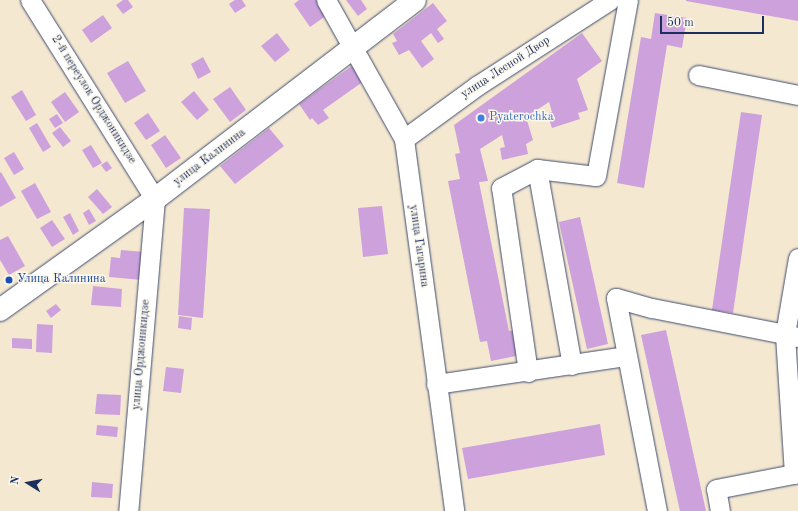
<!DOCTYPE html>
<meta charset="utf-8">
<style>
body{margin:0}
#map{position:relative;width:798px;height:511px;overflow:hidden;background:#f5e8d1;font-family:"Old Standard TT",serif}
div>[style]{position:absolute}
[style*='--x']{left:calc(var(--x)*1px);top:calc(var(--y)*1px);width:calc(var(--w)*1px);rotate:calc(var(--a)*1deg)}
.building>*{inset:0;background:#cda1dc}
.roads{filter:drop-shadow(0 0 1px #3c4b6f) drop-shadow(0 0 1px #3c4b6f)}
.minor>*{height:19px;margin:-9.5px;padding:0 9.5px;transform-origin:9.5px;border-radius:9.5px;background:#fff}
.major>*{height:22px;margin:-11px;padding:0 11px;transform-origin:11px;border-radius:11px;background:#fff}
.dots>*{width:11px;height:11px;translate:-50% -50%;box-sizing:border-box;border:2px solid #fbf7ec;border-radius:50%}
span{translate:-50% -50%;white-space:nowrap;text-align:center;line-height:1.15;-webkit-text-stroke:3px #fbf7ec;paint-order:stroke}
.street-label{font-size:12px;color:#1b2f5e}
.shop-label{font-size:12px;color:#366cbe}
.left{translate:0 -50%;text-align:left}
.transit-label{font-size:12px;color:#164399}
.north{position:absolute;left:8px;top:463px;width:40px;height:40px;-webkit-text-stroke:3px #fbf7ec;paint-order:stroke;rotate:281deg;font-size:11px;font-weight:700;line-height:16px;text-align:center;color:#1b2f5e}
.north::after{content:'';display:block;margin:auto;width:14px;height:18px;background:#1b2f5e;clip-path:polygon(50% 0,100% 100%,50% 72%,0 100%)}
.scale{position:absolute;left:660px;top:16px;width:104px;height:18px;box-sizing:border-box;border:2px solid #1b2f5e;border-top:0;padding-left:5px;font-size:12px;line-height:14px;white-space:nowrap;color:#1b2f5e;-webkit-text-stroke:3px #fbf7ec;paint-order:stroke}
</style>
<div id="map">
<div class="building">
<i style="clip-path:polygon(123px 0,128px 0,133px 7px,123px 14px,116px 5px)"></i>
<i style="clip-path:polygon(235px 0,242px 0,246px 6px,235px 13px,229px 4px)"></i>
<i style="clip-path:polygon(299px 0,322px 0,330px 13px,310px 27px,294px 4px)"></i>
<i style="clip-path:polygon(346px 0,361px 0,367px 9px,358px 16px)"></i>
<i style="clip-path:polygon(686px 0,798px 0,798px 21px,686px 1px)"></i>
<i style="clip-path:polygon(433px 3px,447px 21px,437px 29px,444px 39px,438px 43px,431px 33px,421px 41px,434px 59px,422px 68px,409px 50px,399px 55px,392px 43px,397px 41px,393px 34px)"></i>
<i style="clip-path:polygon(655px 13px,687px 18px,682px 48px,667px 45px,644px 188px,617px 183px,641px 37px,651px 39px)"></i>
<i style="clip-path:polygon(103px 15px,112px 28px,91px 43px,82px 30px)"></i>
<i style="clip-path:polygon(277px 33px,290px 50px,275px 62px,261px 46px)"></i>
<i style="clip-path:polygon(582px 33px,602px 61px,577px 79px,588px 110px,578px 113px,580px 119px,552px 128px,547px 113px,552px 112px,549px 102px,526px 117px,533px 140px,526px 144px,528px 154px,502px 160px,500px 148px,505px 147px,502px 135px,480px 149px,488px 181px,479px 182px,509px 331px,517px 330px,521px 355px,491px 361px,487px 341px,480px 342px,448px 181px,460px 179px,455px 154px,460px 153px,454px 125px)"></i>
<i style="clip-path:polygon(203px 57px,211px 72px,198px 79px,191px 64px)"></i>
<i style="clip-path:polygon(128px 61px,146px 91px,125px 103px,107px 73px)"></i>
<i style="clip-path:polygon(353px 65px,364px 81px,323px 110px,329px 118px,318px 125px,312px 118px,310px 120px,299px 104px)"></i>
<i style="clip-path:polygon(230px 87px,246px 110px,230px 122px,213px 99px)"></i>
<i style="clip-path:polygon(22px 90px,36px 115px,26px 121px,11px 97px)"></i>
<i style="clip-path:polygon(194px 91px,209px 110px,197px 120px,181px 102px)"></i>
<i style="clip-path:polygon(65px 92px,79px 112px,65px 122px,51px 102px)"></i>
<i style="clip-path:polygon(741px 112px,762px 115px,733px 313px,712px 310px)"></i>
<i style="clip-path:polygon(148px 113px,160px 131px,146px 140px,134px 123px)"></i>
<i style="clip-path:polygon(57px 114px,63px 123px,55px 128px,49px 119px)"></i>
<i style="clip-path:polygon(37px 123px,51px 147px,43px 152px,29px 128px)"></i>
<i style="clip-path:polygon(60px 127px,71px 141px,63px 147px,52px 133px)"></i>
<i style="clip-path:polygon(269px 128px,284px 146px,235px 184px,220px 166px)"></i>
<i style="clip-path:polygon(165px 135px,181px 158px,166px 168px,151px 145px)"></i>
<i style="clip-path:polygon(91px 145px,102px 163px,93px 168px,82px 150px)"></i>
<i style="clip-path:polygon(14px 152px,24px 169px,14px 175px,4px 158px)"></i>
<i style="clip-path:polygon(107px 161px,112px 168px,106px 172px,101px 165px)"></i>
<i style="clip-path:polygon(1px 172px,16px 198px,0 207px,0 173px)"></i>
<i style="clip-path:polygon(35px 183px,51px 212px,37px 219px,21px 191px)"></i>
<i style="clip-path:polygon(97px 189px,112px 207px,103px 214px,88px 197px)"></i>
<i style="clip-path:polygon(382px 206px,388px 254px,363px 257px,358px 208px)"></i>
<i style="clip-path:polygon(184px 208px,210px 209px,203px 318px,178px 315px)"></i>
<i style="clip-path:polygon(89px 209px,96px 221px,89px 225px,83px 213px)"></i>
<i style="clip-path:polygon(70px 213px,79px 231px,73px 235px,63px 217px)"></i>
<i style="clip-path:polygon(580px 217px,608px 344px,587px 349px,559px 222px)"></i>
<i style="clip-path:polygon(52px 220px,65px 239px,52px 247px,40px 228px)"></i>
<i style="clip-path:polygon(8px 236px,25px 266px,9px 275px,0 260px,0 240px)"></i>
<i style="clip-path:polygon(121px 250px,145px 252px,142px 280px,109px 277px,111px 257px,120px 258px)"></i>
<i style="clip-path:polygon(93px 286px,122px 289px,121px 307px,91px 305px)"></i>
<i style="clip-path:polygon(56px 304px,61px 310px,51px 318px,46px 311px)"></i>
<i style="clip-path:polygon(179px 316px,192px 318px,191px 330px,178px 328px)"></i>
<i style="clip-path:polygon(37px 324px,53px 325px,52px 353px,36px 352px)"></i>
<i style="clip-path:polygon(666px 330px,706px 511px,680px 511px,641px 335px)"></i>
<i style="clip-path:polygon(12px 338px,32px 339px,32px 349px,12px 348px)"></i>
<i style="clip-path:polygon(166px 367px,184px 369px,181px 393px,163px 391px)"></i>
<i style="clip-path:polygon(97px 394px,121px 395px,120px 415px,95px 414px)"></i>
<i style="clip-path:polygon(600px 424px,605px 455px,468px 479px,462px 448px)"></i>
<i style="clip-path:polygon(97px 425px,118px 427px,117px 437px,96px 435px)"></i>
<i style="clip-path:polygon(92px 482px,113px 484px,112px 498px,91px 497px)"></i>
</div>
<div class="roads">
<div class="minor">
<i style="--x:30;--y:0;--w:235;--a:57.9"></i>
<i style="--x:155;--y:199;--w:313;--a:94.9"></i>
<i style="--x:326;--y:0;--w:159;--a:60.7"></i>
<i style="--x:404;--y:139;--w:375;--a:82.3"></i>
<i style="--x:698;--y:75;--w:102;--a:11.3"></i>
<i style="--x:404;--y:139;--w:92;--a:-36.1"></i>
<i style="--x:478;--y:85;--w:157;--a:-32.8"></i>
<i style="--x:537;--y:169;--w:199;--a:79.9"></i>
<i style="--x:528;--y:372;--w:186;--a:-98.3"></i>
<i style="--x:501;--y:188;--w:41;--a:-27.8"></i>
<i style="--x:537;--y:169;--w:59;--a:6.8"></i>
<i style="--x:596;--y:176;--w:179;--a:-79.7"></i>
<i style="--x:436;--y:384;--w:192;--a:-8.4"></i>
<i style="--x:794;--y:474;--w:140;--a:-93.7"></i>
<i style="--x:785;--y:334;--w:13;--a:13"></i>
<i style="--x:657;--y:511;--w:217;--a:-100.9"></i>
<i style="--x:616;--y:298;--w:37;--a:16"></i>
<i style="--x:652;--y:308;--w:136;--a:11.1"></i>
<i style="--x:785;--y:334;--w:77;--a:-80.3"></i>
<i style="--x:720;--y:511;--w:22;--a:-100"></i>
<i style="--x:716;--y:489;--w:84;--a:-11"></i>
</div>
<div class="major">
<i style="--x:0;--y:310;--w:191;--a:-35.6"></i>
<i style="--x:155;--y:199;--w:327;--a:-37.4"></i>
</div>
</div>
<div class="dots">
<i style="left:481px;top:118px;background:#3f7fe0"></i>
<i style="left:9px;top:280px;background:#1a4fb4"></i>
</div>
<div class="street-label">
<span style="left:506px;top:68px;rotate:-33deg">улица Лесной Двор</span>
<span style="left:93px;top:100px;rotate:58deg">2-й переулок Орджоникидзе</span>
<span style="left:210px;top:158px;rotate:-37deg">улица Калинина</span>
<span style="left:418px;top:246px;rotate:82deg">улица Гагарина</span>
<span style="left:142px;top:355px;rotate:-85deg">улица Орджоникидзе</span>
</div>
<div class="shop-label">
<span class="left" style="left:489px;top:118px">Pyaterochka</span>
</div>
<div class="transit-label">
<span class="left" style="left:17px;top:280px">Улица Калинина</span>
</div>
<div class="north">N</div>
<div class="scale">50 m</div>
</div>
